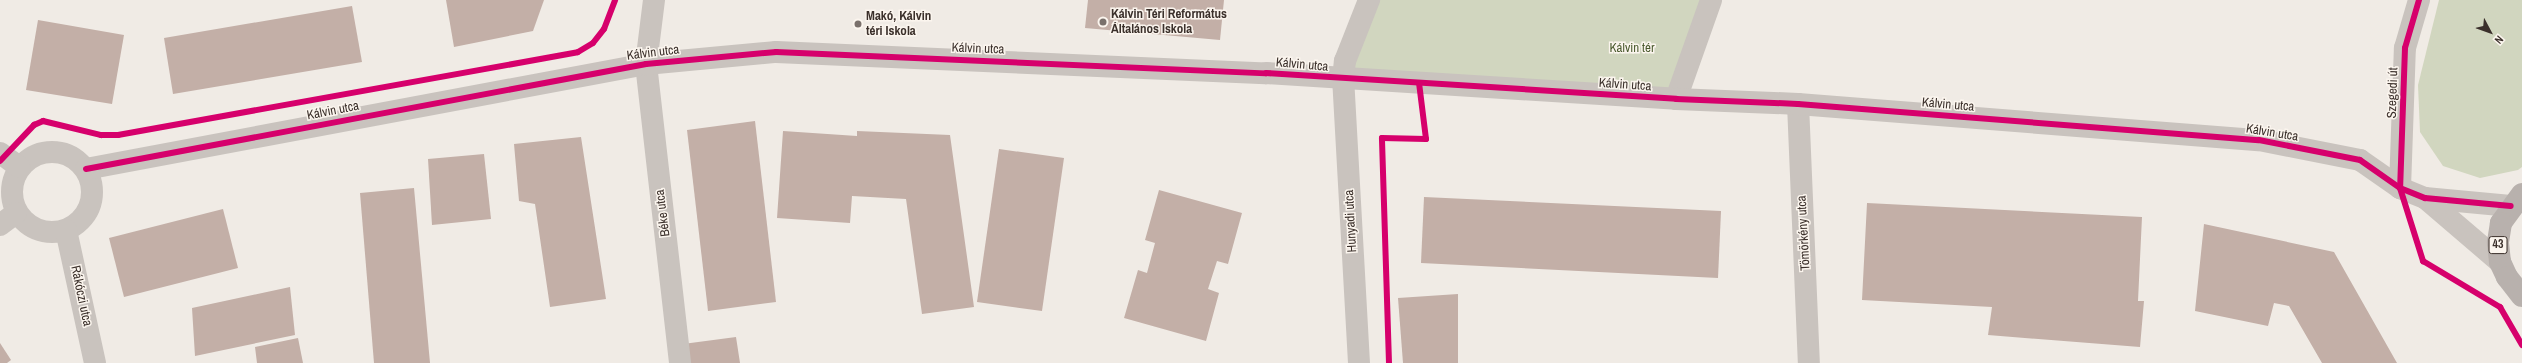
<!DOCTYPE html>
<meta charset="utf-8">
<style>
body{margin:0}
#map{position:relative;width:2522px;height:363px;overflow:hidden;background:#f0ebe5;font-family:"Archivo Narrow",sans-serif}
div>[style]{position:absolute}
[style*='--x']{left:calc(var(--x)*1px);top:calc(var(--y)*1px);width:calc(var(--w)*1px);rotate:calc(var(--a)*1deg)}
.green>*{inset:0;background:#d1d6bf}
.building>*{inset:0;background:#c3afa7}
.street>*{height:22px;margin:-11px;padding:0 11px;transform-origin:11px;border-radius:11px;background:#c9c3be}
.street>.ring{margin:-11px;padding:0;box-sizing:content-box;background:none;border:22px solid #c9c3be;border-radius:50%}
.primary>*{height:22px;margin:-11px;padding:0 11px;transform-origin:11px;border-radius:11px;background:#b8b1ad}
.cycleway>*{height:6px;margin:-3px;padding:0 3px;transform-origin:3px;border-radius:3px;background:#d6006c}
.dots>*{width:11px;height:11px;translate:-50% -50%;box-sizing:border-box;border:2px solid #fbf5ee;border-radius:50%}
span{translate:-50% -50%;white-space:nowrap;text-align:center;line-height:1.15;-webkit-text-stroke:3px #fbf5ee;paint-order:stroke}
.shield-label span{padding:1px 3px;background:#fbf5ee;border:1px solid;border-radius:3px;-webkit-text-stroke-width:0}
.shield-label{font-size:12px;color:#3b302b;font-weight:700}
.poi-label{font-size:13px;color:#3b302b;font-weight:700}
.left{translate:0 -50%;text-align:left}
.park-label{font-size:13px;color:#4a5a2e}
.street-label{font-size:13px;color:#3b302b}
.north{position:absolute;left:2470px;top:12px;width:40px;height:40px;-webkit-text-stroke:3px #fbf5ee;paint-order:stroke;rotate:131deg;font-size:11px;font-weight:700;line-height:16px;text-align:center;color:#3b302b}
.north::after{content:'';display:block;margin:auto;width:14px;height:18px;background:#3b302b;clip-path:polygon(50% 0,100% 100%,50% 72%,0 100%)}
</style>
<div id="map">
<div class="green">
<i style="clip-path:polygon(1369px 0,1711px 0,1676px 99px,1343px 79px)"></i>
<i style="clip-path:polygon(2439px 0,2522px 0,2522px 167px,2518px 170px,2480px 178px,2443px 166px,2420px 132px,2418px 85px)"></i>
</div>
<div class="building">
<i style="clip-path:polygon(446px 0,544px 0,533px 31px,454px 47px)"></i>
<i style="clip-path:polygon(1088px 0,1224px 0,1220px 40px,1085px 28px)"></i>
<i style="clip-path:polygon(352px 6px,362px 62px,173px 94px,164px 38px)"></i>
<i style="clip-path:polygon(38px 20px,124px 35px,112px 104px,26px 90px)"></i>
<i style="clip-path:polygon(755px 121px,776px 302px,708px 311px,687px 130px)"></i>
<i style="clip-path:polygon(783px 131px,857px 136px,857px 131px,950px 135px,974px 307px,922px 314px,906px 199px,852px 196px,850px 223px,777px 218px)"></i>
<i style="clip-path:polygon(581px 137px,606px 299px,550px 307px,535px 204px,519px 201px,514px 144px)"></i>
<i style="clip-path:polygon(999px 149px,1064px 158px,1042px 311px,977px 302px)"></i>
<i style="clip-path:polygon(484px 154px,491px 219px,432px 225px,428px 159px)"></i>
<i style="clip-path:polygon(414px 188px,430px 363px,374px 363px,360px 193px)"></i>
<i style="clip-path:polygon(1159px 190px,1242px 213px,1228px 264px,1217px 261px,1208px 289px,1219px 293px,1206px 341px,1124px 318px,1138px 270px,1147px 273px,1155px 243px,1145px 240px)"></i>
<i style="clip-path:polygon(1424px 197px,1721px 211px,1718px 278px,1421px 263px)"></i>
<i style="clip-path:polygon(1867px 203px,2142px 217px,2138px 301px,2144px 301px,2140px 347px,1988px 335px,1992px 307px,1862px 300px)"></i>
<i style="clip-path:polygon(223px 209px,238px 268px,124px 297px,109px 238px)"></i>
<i style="clip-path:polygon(2204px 224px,2334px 252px,2397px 363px,2322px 363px,2289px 306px,2274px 303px,2268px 326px,2195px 311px)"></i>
<i style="clip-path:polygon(290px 287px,295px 335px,195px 356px,192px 308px)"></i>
<i style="clip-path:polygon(1458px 294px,1458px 363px,1403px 363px,1398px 298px)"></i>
<i style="clip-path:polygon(736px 337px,740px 363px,686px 363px,683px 344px)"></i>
<i style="clip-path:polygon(298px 338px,303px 363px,257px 363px,255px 347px)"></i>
<i style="clip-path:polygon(0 343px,11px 360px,7px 363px,0 363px)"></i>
</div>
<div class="street">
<i style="--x:654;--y:0;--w:64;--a:97.1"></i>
<i style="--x:646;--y:64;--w:301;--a:83.5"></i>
<i style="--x:1676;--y:99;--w:105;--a:-70.5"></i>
<i style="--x:1798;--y:104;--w:259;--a:87.6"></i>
<i class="ring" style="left:12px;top:152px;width:58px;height:58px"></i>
<i style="--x:0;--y:153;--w:24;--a:36"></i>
<i style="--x:86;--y:169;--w:570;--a:-10.62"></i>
<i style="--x:646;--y:64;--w:131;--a:-5.3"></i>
<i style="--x:776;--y:52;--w:490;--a:2.5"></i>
<i style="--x:1266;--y:73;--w:411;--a:3.6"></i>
<i style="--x:1676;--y:99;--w:122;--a:2.3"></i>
<i style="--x:1798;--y:104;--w:462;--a:4.5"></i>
<i style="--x:2259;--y:140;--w:103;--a:11.2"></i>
<i style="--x:2360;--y:160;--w:49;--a:35"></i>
<i style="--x:2400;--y:188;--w:27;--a:22"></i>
<i style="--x:2425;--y:198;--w:86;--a:5.3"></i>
<i style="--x:2400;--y:188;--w:140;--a:-88"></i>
<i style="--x:2405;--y:48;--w:50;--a:-73.7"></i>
<i style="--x:2425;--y:198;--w:99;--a:40.5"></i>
<i style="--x:0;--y:225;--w:20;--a:-37"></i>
<i style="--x:66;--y:230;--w:136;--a:77.7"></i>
<i style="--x:1359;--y:363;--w:284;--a:-93.2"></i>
<i style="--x:1343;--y:79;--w:18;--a:-84"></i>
<i style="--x:1345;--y:61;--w:66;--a:-68.5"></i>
</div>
<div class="primary">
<i style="--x:2522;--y:194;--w:36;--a:126"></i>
<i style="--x:2501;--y:223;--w:20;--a:99"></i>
<i style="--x:2498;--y:243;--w:19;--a:84"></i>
<i style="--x:2500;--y:262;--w:17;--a:65"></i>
<i style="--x:2507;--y:277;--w:24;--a:52"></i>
</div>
<div class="cycleway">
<i style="--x:2419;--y:0;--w:50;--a:106.3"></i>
<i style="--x:2405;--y:48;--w:140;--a:92"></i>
<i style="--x:2400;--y:188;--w:77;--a:72.5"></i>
<i style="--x:2423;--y:261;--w:90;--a:30.9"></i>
<i style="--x:2500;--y:307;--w:44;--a:59.9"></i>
<i style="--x:0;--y:161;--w:50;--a:-46.6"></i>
<i style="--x:34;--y:125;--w:10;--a:-24"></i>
<i style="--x:43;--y:121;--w:60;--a:13.6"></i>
<i style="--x:101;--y:135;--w:17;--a:0"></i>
<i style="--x:118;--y:135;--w:467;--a:-10.2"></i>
<i style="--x:578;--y:52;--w:17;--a:-31"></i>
<i style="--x:593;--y:43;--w:18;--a:-52"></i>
<i style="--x:604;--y:29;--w:31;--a:-69"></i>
<i style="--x:86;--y:169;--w:570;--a:-10.62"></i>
<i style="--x:646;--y:64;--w:131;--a:-5.3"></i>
<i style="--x:776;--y:52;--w:490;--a:2.5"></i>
<i style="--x:1266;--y:73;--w:411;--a:3.6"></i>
<i style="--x:1676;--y:99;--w:122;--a:2.3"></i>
<i style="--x:1798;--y:104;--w:462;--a:4.5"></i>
<i style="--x:2259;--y:140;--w:103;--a:11.2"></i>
<i style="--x:2360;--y:160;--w:49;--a:35"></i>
<i style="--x:2400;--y:188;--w:27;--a:22"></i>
<i style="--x:2425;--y:198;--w:86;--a:5.3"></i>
<i style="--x:1389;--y:363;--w:225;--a:-91.8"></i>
<i style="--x:1382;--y:138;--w:44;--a:1.3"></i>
<i style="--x:1426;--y:139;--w:56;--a:-97.1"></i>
</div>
<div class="dots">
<i style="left:1103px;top:22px;background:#7a716c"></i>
<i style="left:858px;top:24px;background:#7a716c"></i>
</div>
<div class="shield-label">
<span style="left:2498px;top:245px">43</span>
</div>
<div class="poi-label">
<span class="left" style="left:1111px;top:22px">Kálvin Téri Református<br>Általános Iskola</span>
<span class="left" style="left:866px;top:24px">Makó, Kálvin<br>téri Iskola</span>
</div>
<div class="park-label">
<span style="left:1632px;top:48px">Kálvin tér</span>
</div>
<div class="street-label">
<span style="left:978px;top:49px;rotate:2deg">Kálvin utca</span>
<span style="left:653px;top:53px;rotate:-7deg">Kálvin utca</span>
<span style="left:1302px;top:65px;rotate:5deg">Kálvin utca</span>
<span style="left:1625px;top:85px;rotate:4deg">Kálvin utca</span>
<span style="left:2393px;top:93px;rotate:-88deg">Szegedi út</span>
<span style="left:1948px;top:105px;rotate:5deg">Kálvin utca</span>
<span style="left:333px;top:111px;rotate:-11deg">Kálvin utca</span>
<span style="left:2272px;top:133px;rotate:9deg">Kálvin utca</span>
<span style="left:663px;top:213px;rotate:-97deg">Béke utca</span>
<span style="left:1351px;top:221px;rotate:-93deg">Hunyadi utca</span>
<span style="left:1804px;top:233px;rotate:-93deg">Tömörkény utca</span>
<span style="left:81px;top:296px;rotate:78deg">Rákóczi utca</span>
</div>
<div class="north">N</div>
</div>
